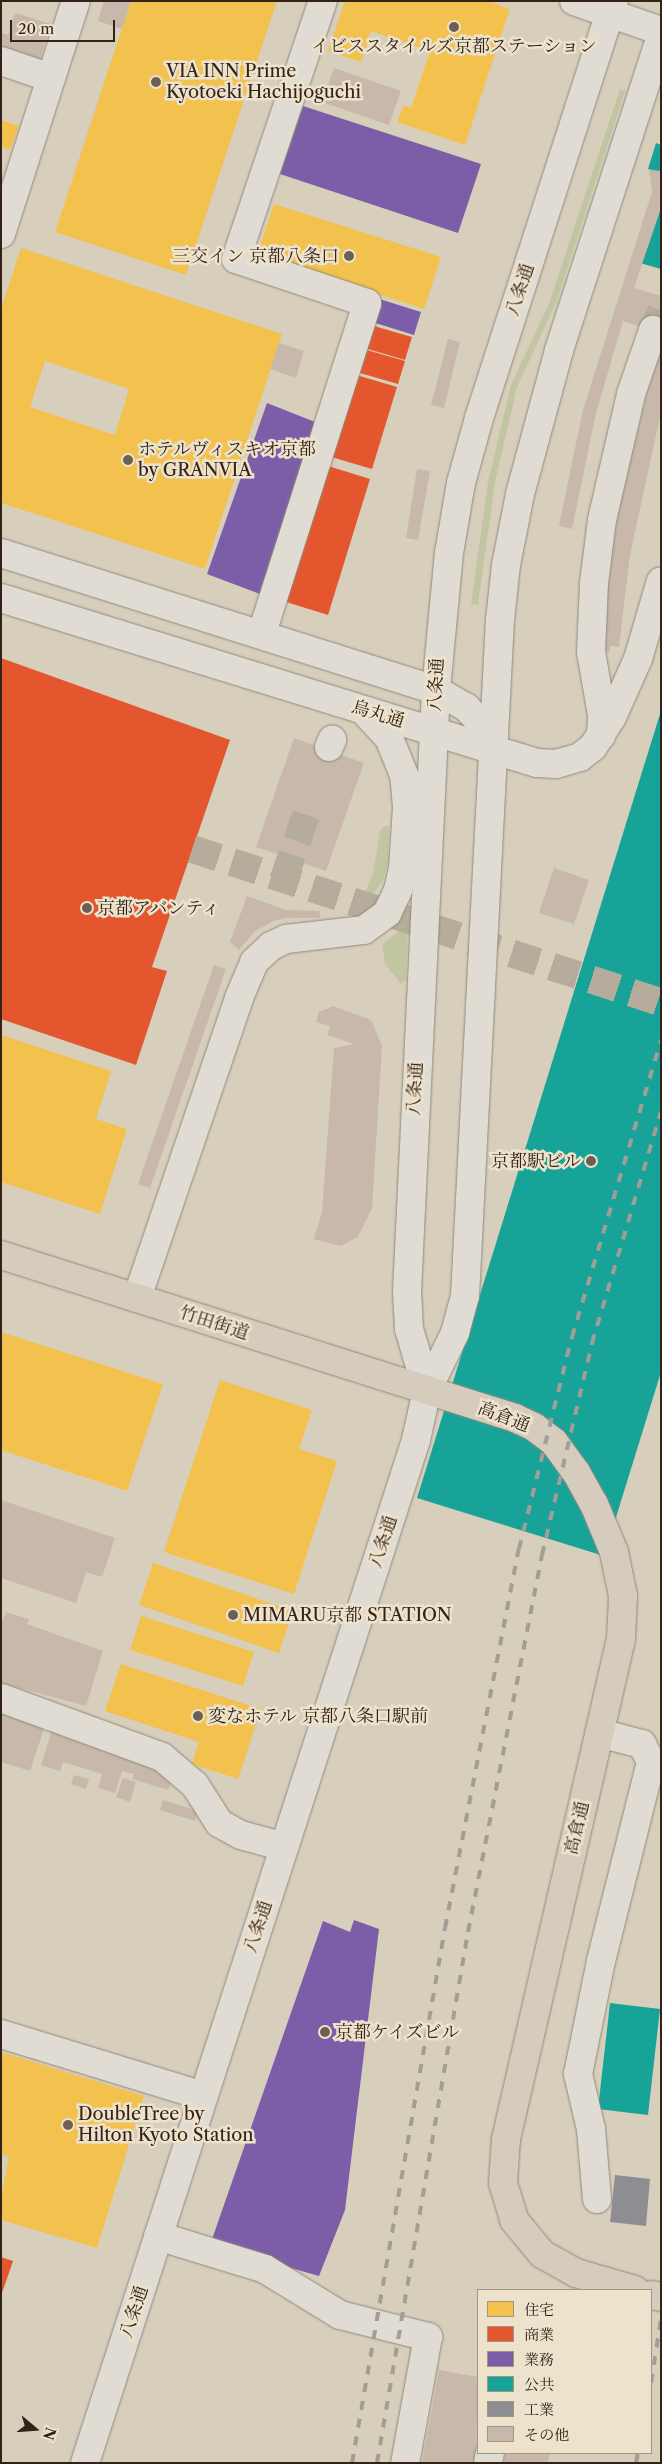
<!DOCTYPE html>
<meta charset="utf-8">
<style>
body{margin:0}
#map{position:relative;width:662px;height:2464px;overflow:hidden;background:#d7cfbc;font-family:"Libre Caslon Text","Noto Serif JP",serif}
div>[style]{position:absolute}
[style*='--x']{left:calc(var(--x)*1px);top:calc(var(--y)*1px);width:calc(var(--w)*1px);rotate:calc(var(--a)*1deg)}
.green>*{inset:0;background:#c2c5a2}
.homes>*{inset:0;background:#f2c14e}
.shops>*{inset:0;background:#e4572e}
.offices>*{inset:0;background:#7b5ea7}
.public>*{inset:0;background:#17a398}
.industry>*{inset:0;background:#8d8d92}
.building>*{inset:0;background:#c7b8ab}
.minor-tunnel>*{height:28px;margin-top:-14px;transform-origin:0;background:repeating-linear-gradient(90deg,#b6ac9b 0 28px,transparent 0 42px)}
.roads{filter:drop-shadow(0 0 1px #90897d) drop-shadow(0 0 1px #90897d)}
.minor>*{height:28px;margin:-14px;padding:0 14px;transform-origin:14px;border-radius:14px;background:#e0dcd3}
.major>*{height:28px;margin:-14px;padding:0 14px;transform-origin:14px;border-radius:14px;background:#d5ccbe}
.rail>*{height:4px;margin-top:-2px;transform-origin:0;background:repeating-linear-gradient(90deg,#a29d95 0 9px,transparent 0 18px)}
.dots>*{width:14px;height:14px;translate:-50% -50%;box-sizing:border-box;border:2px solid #ede2cc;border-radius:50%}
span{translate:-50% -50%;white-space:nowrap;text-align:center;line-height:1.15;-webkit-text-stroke:5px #ede2cc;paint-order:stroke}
.poi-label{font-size:18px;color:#342218}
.left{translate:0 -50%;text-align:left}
.right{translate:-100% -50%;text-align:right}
.street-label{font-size:18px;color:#342218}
.frame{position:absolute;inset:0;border:2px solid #342218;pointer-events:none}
.legend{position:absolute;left:477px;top:2289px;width:175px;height:165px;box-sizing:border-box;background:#ede2cc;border:1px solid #a39584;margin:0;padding:6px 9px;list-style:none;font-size:15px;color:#342218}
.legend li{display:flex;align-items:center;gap:10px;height:25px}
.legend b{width:25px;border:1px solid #a39584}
.north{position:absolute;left:10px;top:2404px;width:50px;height:50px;-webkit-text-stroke:4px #ede2cc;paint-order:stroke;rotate:108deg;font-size:14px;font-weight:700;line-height:20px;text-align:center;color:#342218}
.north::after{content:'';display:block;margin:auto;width:18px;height:22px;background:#342218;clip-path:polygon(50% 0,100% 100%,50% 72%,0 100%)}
.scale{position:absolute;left:10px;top:20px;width:105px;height:22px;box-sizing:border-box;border:2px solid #342218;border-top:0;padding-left:6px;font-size:15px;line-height:18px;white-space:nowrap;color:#342218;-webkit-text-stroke:4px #ede2cc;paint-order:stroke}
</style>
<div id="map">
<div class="green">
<i style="clip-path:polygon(620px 89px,625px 91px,556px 303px,517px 387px,495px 482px,478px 605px,471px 604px,488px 482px,511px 385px,550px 301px)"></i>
<i style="clip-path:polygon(384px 826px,389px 826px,388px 863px,382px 882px,368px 901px,366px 890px,373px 873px,380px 831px)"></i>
<i style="clip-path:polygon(408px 918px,406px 979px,401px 984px,385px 964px,382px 944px,398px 932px)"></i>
</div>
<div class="homes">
<i style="clip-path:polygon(131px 1px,277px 1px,186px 275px,55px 232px)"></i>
<i style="clip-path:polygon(345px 1px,488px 1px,510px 9px,465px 145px,397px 122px,404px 105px,411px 108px,430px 51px,371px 31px,361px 62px,328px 51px)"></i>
<i style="clip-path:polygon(1px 120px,19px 126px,10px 150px,1px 146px)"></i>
<i style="clip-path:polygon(274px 204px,441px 257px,424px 309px,257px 255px)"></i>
<i style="clip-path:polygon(evenodd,21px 248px,282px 334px,205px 569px,1px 503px,1px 309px,21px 248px,45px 361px,129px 389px,115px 435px,30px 407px,45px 361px)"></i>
<i style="clip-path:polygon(1px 1035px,111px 1071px,96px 1119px,127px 1129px,100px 1214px,1px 1182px)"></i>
<i style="clip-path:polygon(1px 1332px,163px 1384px,127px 1491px,1px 1450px)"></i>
<i style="clip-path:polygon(220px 1380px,312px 1410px,299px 1449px,337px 1461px,294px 1594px,164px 1552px)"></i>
<i style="clip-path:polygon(153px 1563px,293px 1611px,279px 1653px,139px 1605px)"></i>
<i style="clip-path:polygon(141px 1616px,254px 1652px,243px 1686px,130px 1650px)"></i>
<i style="clip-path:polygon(121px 1664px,261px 1709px,238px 1779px,192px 1764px,199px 1742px,105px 1711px)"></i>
<i style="clip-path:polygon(1px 2052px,144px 2096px,97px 2248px,1px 2220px,1px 2198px,9px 2157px,1px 2154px)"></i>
</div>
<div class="shops">
<i style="clip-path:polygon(367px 324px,412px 337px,405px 360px,361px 347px)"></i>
<i style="clip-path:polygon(360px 348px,405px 361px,398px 384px,353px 371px)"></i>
<i style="clip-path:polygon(353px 374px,397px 387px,372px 469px,328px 456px)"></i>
<i style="clip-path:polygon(325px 465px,370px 479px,328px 615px,283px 601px)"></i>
<i style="clip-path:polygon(1px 658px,230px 740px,152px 967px,167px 971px,136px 1065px,1px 1019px)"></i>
<i style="clip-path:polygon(1px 2257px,13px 2261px,2px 2293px,1px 2293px)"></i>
</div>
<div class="offices">
<i style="clip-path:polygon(303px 106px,481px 164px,458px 233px,280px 174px)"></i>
<i style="clip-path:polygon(376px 298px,421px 312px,414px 335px,369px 321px)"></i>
<i style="clip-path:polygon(267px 403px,315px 422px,260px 594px,207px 574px)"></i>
<i style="clip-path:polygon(354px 1920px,379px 1929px,345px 2210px,319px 2276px,210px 2245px,323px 1921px,350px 1932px)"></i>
</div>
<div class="public">
<i style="clip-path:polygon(656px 143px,661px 145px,661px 269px,633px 261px,660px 172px,648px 169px)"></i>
<i style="clip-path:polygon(660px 714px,661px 1372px,604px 1556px,417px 1498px)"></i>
<i style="clip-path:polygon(610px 2003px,660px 2009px,648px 2115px,598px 2109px)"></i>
</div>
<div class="industry">
<i style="clip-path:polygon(615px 2175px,650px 2179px,646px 2226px,610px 2222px)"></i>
</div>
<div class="building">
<i style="clip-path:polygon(104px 1px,131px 1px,122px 29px,98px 21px)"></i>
<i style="clip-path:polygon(15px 13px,51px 24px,40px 60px,1px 47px,1px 33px,8px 35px)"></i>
<i style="clip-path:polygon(334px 68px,401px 91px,389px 125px,322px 102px)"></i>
<i style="clip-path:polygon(649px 170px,661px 171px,661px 208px,634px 288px,661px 296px,661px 333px,623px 321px,596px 413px,572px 529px,559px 526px,583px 410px,652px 192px)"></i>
<i style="clip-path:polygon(448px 339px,460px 342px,444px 408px,431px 405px)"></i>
<i style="clip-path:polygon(279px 343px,304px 351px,296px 378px,270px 369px)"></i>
<i style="clip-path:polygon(657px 355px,661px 356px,661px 412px,630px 555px,619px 647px,610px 646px,610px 652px,599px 652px,612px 544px,624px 481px)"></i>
<i style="clip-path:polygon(417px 469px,430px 471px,418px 540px,406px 538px)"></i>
<i style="clip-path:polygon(294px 738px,364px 763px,326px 871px,256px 847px)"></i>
<i style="clip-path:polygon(554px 868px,589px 880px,574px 924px,539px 913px)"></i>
<i style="clip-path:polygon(247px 896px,286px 910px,320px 911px,320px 918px,286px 918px,274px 921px,255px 931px,239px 950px,230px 942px)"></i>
<i style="clip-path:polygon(214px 965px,226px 969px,150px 1188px,138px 1184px)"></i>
<i style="clip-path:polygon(333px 1006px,371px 1020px,382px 1046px,372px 1208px,358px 1237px,340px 1246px,314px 1239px,322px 1212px,334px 1048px,354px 1044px,327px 1035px,330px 1026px,316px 1022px,319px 1012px)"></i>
<i style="clip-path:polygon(1px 1500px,115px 1538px,102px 1577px,86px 1572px,76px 1603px,1px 1578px)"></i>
<i style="clip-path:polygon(6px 1612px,29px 1619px,27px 1624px,103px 1651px,86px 1706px,1px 1683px,1px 1623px)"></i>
<i style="clip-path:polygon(1px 1708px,46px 1723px,30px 1771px,1px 1762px)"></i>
<i style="clip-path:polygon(53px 1727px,144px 1756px,172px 1778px,168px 1790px,132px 1779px,134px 1774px,122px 1771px,115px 1793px,98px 1788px,102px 1774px,63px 1762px,60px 1771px,41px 1765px)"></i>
<i style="clip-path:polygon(74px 1775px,89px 1779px,86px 1789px,71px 1784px)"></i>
<i style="clip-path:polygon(123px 1778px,136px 1782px,130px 1802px,116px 1797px)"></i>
<i style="clip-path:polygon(163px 1800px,198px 1811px,195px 1821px,160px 1810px)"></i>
<i style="clip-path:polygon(439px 2370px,478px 2377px,476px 2463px,422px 2463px)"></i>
<i style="clip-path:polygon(505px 2453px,550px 2453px,548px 2463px,504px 2463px)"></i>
</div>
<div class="minor-tunnel">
<i style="--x:653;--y:330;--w:21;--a:-67"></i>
<i style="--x:192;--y:849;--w:493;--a:18.1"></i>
<i style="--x:283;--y:881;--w:73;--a:-70.8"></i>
</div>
<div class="roads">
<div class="minor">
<i style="--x:574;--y:1;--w:92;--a:19"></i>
<i style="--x:1;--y:61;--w:53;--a:18.8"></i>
<i style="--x:1;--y:234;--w:245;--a:-72.2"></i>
<i style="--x:1;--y:553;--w:456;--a:17.5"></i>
<i style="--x:436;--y:690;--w:34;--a:30"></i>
<i style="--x:466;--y:707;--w:16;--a:47"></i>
<i style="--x:477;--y:719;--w:17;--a:50"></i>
<i style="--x:488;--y:732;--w:18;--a:74"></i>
<i style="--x:1;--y:598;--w:516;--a:17.14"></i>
<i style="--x:494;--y:750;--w:45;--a:16.8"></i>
<i style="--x:537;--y:763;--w:19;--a:3"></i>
<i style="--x:556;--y:764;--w:25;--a:-16"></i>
<i style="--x:580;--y:757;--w:16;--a:-38"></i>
<i style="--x:593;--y:747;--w:36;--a:-58"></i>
<i style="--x:612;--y:717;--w:64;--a:-65.9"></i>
<i style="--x:638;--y:659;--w:81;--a:-73.6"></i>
<i style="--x:262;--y:633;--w:346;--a:-72.3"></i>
<i style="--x:367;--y:303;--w:138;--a:-161.4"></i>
<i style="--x:236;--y:259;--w:272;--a:-71.4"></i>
<i style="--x:601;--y:736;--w:21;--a:-87"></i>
<i style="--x:602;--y:715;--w:64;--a:-99.9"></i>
<i style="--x:591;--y:652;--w:69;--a:-87.5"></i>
<i style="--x:594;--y:583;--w:64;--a:-82.8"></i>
<i style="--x:602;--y:520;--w:129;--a:-77"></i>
<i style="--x:631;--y:394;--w:68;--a:-71"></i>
<i style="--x:329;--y:747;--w:8;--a:-67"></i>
<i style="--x:137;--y:1298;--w:317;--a:-71.2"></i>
<i style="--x:239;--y:998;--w:39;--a:-67"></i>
<i style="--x:254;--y:962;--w:23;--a:-43"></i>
<i style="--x:271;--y:946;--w:17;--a:-25"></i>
<i style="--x:286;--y:939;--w:79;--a:-6.6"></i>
<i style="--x:364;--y:930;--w:29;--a:-36"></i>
<i style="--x:387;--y:913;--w:25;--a:-64"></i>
<i style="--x:398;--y:890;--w:22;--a:-77"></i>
<i style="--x:403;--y:869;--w:62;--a:-86.3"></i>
<i style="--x:407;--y:807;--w:32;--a:-95"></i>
<i style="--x:404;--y:775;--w:40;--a:-112"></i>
<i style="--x:389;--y:738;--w:38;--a:-133"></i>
<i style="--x:427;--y:1390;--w:64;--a:-106.4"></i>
<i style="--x:409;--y:1329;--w:37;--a:-93"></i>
<i style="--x:407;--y:1292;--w:603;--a:-87.24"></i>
<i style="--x:436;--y:690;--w:138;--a:-84.6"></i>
<i style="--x:449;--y:553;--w:71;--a:-80.3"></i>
<i style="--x:461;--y:483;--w:67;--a:-74.5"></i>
<i style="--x:479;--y:418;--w:438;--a:-72.1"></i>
<i style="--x:1;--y:1698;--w:171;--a:20.1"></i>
<i style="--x:162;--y:1757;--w:43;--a:40.3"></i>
<i style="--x:195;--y:1785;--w:45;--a:57.7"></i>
<i style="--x:219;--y:1823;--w:25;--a:29"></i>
<i style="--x:241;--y:1835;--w:45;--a:15.6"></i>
<i style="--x:1;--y:2034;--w:212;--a:17"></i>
<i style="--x:597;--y:2199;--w:70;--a:-94.9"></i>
<i style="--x:591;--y:2129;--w:57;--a:-103.3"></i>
<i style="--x:578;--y:2074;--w:115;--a:-78.5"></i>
<i style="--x:601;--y:1961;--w:205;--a:-75.9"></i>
<i style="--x:651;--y:1762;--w:20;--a:-117"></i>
<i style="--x:642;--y:1744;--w:44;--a:-165.7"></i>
<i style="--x:158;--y:2236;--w:112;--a:17.1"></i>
<i style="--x:265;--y:2269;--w:88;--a:31.5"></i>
<i style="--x:340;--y:2315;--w:91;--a:14"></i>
<i style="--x:428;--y:2337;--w:128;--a:100.3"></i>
<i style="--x:85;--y:2463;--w:1075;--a:-72.07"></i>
<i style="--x:416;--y:1440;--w:51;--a:-77.6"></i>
<i style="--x:427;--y:1390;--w:64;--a:-63.8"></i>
<i style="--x:455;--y:1333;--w:38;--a:-75"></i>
<i style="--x:465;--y:1296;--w:677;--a:-87.04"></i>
<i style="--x:500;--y:620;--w:55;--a:-83.8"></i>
<i style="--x:506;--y:565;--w:72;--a:-78.8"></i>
<i style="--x:520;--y:494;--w:149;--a:-74.8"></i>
<i style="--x:559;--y:350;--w:329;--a:-72"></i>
<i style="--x:488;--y:2463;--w:10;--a:-79"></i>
</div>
<div class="major">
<i style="--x:1;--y:1255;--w:539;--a:17.59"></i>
<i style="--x:515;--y:1418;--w:21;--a:25"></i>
<i style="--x:534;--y:1427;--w:25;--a:37"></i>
<i style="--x:554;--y:1442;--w:37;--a:54"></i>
<i style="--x:576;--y:1472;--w:37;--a:61"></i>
<i style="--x:594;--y:1504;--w:52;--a:67.4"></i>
<i style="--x:614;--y:1552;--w:45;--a:78.4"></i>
<i style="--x:623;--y:1596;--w:43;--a:92.7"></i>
<i style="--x:621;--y:1639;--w:513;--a:102.95"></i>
<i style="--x:506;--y:2139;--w:44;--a:93.9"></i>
<i style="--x:503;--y:2183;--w:39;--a:73"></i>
<i style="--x:514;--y:2220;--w:44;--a:50.5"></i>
<i style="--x:542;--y:2254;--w:39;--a:29"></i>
<i style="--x:576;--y:2273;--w:61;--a:16.1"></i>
<i style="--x:651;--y:2295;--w:10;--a:11"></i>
</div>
</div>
<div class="rail">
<i style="--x:651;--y:2383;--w:65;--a:-81.1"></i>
<i style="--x:352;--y:2463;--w:543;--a:-80.14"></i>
<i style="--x:445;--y:1928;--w:386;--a:-79"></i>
<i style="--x:519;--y:1549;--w:219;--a:-76"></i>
<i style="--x:572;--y:1337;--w:310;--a:-73.3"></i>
<i style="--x:377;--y:2463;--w:539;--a:-80.28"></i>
<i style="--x:468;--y:1932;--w:384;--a:-78.9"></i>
<i style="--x:542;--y:1555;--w:218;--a:-76.7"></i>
<i style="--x:592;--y:1343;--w:241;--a:-73.4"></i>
<i style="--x:636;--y:2463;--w:10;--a:-79"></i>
</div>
<div class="dots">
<i style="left:454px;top:27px;background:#6d5f51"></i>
<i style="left:156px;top:82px;background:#6d5f51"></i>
<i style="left:349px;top:256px;background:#6d5f51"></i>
<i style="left:128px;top:460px;background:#6d5f51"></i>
<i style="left:87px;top:908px;background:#6d5f51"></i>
<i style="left:591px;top:1161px;background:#6d5f51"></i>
<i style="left:233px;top:1615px;background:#6d5f51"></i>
<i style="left:198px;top:1716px;background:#6d5f51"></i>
<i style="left:325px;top:2032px;background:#6d5f51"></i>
<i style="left:68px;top:2125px;background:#6d5f51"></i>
</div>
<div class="poi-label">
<span style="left:454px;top:46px">イビススタイルズ京都ステーション</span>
<span class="left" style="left:166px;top:82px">VIA INN Prime<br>Kyotoeki Hachijoguchi</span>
<span class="right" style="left:339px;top:256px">三交イン 京都八条口</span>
<span class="left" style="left:138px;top:460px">ホテルヴィスキオ京都<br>by GRANVIA</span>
<span class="left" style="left:97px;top:908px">京都アバンティ</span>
<span class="right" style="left:581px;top:1161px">京都駅ビル</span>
<span class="left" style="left:243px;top:1615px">MIMARU京都 STATION</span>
<span class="left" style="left:208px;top:1716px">変なホテル 京都八条口駅前</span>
<span class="left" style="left:335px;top:2032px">京都ケイズビル</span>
<span class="left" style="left:78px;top:2125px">DoubleTree by<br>Hilton Kyoto Station</span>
</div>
<div class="street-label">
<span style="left:520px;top:290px;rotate:-72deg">八条通</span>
<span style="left:436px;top:685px;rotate:-87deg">八条通</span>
<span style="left:378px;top:714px;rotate:17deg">烏丸通</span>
<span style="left:415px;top:1089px;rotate:-87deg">八条通</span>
<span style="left:214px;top:1323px;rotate:18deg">竹田街道</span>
<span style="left:504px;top:1417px;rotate:21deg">高倉通</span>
<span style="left:383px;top:1542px;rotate:-72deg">八条通</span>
<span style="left:577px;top:1828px;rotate:-77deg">高倉通</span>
<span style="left:258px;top:1927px;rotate:-72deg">八条通</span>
<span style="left:134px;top:2312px;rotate:-72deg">八条通</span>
</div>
<div class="frame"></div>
<ul class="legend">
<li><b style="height:14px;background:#f2c14e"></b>住宅</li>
<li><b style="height:14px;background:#e4572e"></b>商業</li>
<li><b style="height:14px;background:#7b5ea7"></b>業務</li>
<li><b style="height:14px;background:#17a398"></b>公共</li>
<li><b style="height:14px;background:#8d8d92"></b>工業</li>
<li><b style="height:14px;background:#c7b8ab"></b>その他</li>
</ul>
<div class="north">N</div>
<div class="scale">20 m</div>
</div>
